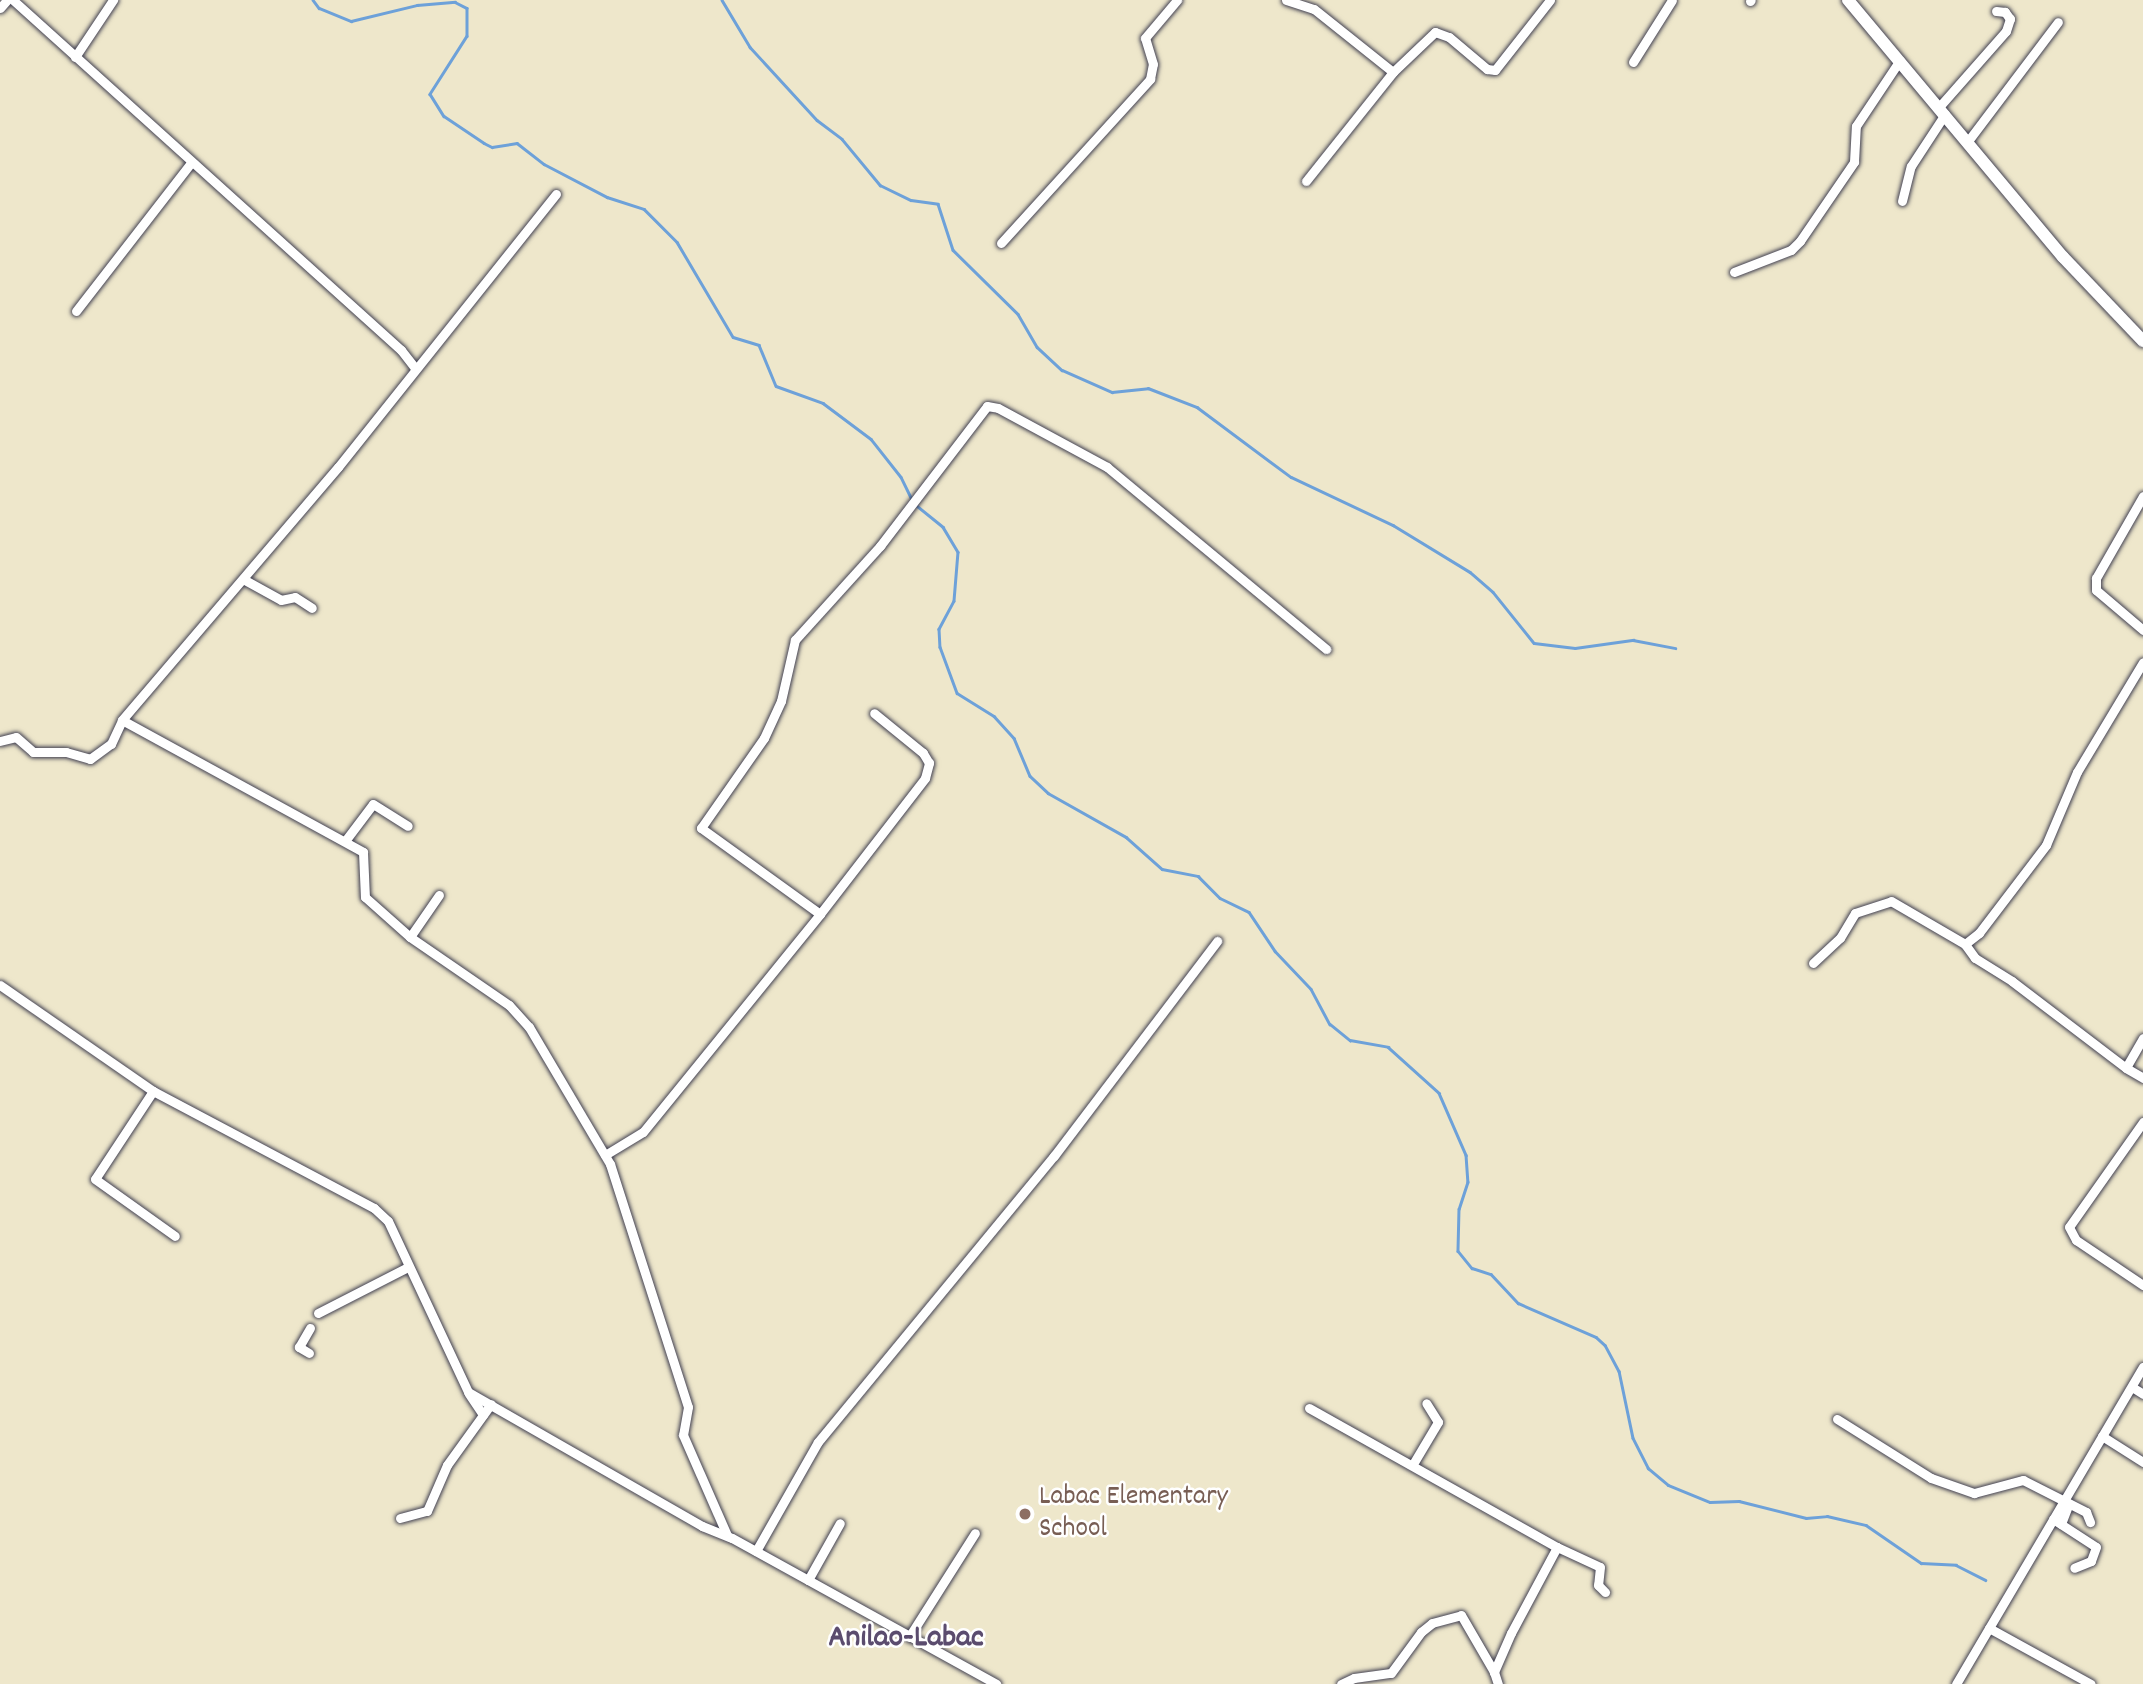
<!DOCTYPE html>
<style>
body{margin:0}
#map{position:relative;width:2143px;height:1684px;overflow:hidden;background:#eee7cb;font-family:Dekko,sans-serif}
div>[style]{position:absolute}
.stream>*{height:2.5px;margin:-1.25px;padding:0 1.25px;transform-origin:1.25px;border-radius:1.25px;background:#6da1d9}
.roads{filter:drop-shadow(0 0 2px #414051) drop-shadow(0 0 2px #414051)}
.street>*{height:9px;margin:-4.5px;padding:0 4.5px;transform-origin:4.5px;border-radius:4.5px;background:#fff}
.secondary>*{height:12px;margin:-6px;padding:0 6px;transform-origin:6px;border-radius:6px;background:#fff}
.dots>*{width:19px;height:19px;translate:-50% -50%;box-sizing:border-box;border:4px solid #fff;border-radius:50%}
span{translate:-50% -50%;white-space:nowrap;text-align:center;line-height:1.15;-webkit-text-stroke:5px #fff;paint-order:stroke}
.education-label{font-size:28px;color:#785e54}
.left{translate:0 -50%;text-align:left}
.quarter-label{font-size:32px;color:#5b4c6e;font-weight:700}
</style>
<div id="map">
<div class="stream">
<div style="left:313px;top:0;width:10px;rotate:53deg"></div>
<div style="left:319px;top:8px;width:35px;rotate:22deg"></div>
<div style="left:351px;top:21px;width:68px;rotate:-13.6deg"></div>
<div style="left:417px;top:5px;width:38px;rotate:-5deg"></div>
<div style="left:455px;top:2px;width:13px;rotate:27deg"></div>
<div style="left:467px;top:8px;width:28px;rotate:90deg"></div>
<div style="left:467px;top:36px;width:69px;rotate:122.5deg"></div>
<div style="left:430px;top:94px;width:26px;rotate:58deg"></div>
<div style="left:444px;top:116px;width:48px;rotate:34deg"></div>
<div style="left:484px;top:143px;width:9px;rotate:27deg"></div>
<div style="left:492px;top:147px;width:25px;rotate:-9deg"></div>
<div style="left:517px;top:143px;width:34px;rotate:38deg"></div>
<div style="left:544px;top:164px;width:71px;rotate:27.6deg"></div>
<div style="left:607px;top:197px;width:39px;rotate:18deg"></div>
<div style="left:644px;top:209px;width:47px;rotate:45deg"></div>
<div style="left:677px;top:242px;width:110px;rotate:59.5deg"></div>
<div style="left:733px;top:337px;width:27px;rotate:17deg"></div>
<div style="left:759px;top:345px;width:44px;rotate:67.5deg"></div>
<div style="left:776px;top:386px;width:50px;rotate:19.9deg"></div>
<div style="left:823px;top:403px;width:60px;rotate:36.9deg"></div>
<div style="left:871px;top:439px;width:48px;rotate:51.7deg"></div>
<div style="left:901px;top:477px;width:25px;rotate:64deg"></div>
<div style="left:722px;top:0;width:55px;rotate:59.2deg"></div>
<div style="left:750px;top:47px;width:99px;rotate:47.5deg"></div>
<div style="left:817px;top:120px;width:31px;rotate:37deg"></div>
<div style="left:842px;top:139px;width:60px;rotate:50.4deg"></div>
<div style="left:880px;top:185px;width:34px;rotate:26deg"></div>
<div style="left:911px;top:200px;width:27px;rotate:8deg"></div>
<div style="left:938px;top:204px;width:48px;rotate:71.9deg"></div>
<div style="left:953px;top:250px;width:91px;rotate:44.6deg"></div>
<div style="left:1018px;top:314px;width:38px;rotate:60deg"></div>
<div style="left:1037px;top:347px;width:34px;rotate:43deg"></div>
<div style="left:1062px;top:370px;width:55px;rotate:23.7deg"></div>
<div style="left:1112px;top:392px;width:36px;rotate:-6deg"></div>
<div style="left:1148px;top:388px;width:53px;rotate:21.2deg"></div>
<div style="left:1197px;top:407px;width:117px;rotate:36.7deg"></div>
<div style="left:1291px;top:477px;width:113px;rotate:25.2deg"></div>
<div style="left:1393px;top:525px;width:90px;rotate:31.4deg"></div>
<div style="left:1470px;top:572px;width:30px;rotate:41deg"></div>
<div style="left:1493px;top:592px;width:65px;rotate:51.2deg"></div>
<div style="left:1534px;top:643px;width:41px;rotate:7deg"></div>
<div style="left:1575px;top:648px;width:59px;rotate:-7.9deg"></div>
<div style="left:1633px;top:640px;width:43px;rotate:10.8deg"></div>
<div style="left:916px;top:505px;width:35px;rotate:39deg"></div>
<div style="left:943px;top:527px;width:29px;rotate:59deg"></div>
<div style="left:958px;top:552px;width:49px;rotate:94.7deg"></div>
<div style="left:954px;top:601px;width:32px;rotate:118deg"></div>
<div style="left:939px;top:629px;width:18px;rotate:87deg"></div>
<div style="left:940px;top:647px;width:49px;rotate:69.7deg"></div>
<div style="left:957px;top:693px;width:44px;rotate:31.9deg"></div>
<div style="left:994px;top:716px;width:30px;rotate:48deg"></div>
<div style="left:1014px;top:738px;width:41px;rotate:67.2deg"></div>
<div style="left:1030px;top:776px;width:25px;rotate:43deg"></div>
<div style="left:1048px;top:793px;width:90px;rotate:29.4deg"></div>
<div style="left:1126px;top:837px;width:48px;rotate:41.6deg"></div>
<div style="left:1162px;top:869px;width:37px;rotate:11deg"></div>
<div style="left:1198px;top:876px;width:31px;rotate:45deg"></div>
<div style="left:1220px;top:898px;width:32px;rotate:26deg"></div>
<div style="left:1249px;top:912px;width:47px;rotate:56.3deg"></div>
<div style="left:1275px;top:951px;width:52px;rotate:46.5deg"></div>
<div style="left:1311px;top:989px;width:40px;rotate:62deg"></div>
<div style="left:1330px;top:1024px;width:26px;rotate:39deg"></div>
<div style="left:1350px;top:1040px;width:39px;rotate:10deg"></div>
<div style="left:1388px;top:1047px;width:69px;rotate:42deg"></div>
<div style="left:1439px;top:1093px;width:68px;rotate:66.5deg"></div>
<div style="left:1466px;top:1155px;width:27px;rotate:86deg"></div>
<div style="left:1468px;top:1182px;width:28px;rotate:108deg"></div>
<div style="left:1459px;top:1209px;width:42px;rotate:91.4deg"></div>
<div style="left:1458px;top:1251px;width:22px;rotate:51deg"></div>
<div style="left:1472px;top:1268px;width:20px;rotate:18deg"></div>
<div style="left:1491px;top:1274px;width:40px;rotate:47deg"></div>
<div style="left:1518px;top:1303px;width:85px;rotate:23.6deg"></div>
<div style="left:1596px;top:1337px;width:12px;rotate:42deg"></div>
<div style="left:1605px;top:1345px;width:30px;rotate:62deg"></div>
<div style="left:1619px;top:1371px;width:68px;rotate:78.2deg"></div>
<div style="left:1633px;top:1438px;width:34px;rotate:63deg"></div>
<div style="left:1648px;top:1468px;width:26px;rotate:40deg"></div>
<div style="left:1668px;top:1485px;width:45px;rotate:22deg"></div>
<div style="left:1710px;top:1502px;width:29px;rotate:-2deg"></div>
<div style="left:1739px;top:1501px;width:69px;rotate:14.2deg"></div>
<div style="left:1806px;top:1518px;width:21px;rotate:-5deg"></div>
<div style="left:1827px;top:1516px;width:40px;rotate:13deg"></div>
<div style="left:1866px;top:1525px;width:67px;rotate:34.6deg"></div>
<div style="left:1921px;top:1563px;width:35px;rotate:3deg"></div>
<div style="left:1956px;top:1565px;width:33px;rotate:27deg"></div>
</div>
<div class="roads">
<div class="street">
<div style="left:13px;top:0;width:523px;rotate:42.05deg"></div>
<div style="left:401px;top:350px;width:23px;rotate:52deg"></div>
<div style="left:1286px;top:0;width:29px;rotate:18deg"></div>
<div style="left:1314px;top:9px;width:101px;rotate:38.6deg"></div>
<div style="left:1393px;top:72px;width:58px;rotate:-43.6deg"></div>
<div style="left:1435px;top:32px;width:15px;rotate:20deg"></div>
<div style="left:1449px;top:37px;width:50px;rotate:40.1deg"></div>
<div style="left:1487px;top:69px;width:8px;rotate:7deg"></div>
<div style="left:1495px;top:70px;width:89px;rotate:-51.8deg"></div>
<div style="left:1750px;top:1px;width:1px;rotate:-45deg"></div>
<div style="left:0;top:8px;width:11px;rotate:-49deg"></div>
<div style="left:75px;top:57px;width:69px;rotate:-56.3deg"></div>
<div style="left:1633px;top:62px;width:73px;rotate:-57.8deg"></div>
<div style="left:1939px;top:107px;width:101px;rotate:-48.6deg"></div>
<div style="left:2006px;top:31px;width:13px;rotate:-72deg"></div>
<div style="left:2010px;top:19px;width:9px;rotate:-126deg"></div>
<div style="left:2005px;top:12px;width:9px;rotate:-174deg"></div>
<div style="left:1968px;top:141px;width:149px;rotate:-52.9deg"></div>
<div style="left:1306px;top:181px;width:139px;rotate:-51.4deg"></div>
<div style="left:556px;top:194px;width:349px;rotate:128.6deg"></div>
<div style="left:338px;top:467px;width:333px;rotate:130.5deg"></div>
<div style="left:122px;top:720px;width:275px;rotate:28.7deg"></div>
<div style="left:363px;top:852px;width:45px;rotate:87.5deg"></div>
<div style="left:365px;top:897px;width:60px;rotate:41.6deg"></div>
<div style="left:410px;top:937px;width:120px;rotate:34.5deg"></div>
<div style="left:509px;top:1005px;width:30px;rotate:48deg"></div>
<div style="left:529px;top:1027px;width:159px;rotate:59.4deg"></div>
<div style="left:610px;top:1164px;width:255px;rotate:72.2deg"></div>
<div style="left:688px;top:1407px;width:28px;rotate:100deg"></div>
<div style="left:683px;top:1435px;width:109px;rotate:66.3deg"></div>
<div style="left:1902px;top:201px;width:36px;rotate:-76deg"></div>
<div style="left:1911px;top:166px;width:62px;rotate:-56.8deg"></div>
<div style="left:1001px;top:243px;width:222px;rotate:-47.7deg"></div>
<div style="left:1150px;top:79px;width:15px;rotate:-79deg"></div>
<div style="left:1153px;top:64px;width:27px;rotate:-107deg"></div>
<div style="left:1145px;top:38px;width:50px;rotate:-49.9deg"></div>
<div style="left:1734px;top:272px;width:61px;rotate:-21.1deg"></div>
<div style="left:1791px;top:250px;width:13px;rotate:-45deg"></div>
<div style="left:1800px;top:241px;width:96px;rotate:-55.6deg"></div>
<div style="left:1854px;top:162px;width:36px;rotate:-87deg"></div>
<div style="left:1856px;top:126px;width:79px;rotate:-56.3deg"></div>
<div style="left:76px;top:311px;width:187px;rotate:-52.2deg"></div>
<div style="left:2143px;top:496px;width:95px;rotate:119.8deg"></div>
<div style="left:2096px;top:578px;width:12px;rotate:90deg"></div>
<div style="left:2096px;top:590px;width:62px;rotate:40.4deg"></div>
<div style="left:243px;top:579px;width:43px;rotate:28.9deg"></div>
<div style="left:281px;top:600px;width:14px;rotate:-12deg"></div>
<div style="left:295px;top:597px;width:20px;rotate:33deg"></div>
<div style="left:0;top:741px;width:16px;rotate:-14deg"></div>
<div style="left:16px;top:737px;width:23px;rotate:41deg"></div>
<div style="left:33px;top:752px;width:33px"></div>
<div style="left:66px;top:752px;width:25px;rotate:16deg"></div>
<div style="left:90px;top:759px;width:26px;rotate:-36deg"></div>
<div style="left:111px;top:744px;width:26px;rotate:-65deg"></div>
<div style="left:345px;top:841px;width:46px;rotate:-52.9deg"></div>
<div style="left:373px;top:804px;width:41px;rotate:32.2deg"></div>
<div style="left:820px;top:914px;width:172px;rotate:-52.3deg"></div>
<div style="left:925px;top:778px;width:16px;rotate:-75deg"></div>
<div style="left:929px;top:763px;width:12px;rotate:-121deg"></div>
<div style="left:923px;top:753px;width:63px;rotate:-140.8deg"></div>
<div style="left:410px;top:937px;width:51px;rotate:-55.4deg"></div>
<div style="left:1813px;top:963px;width:37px;rotate:-43deg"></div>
<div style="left:1840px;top:938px;width:29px;rotate:-59deg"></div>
<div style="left:1855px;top:913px;width:38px;rotate:-18deg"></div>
<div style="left:1891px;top:901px;width:86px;rotate:30.2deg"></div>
<div style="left:0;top:985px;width:186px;rotate:34.7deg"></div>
<div style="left:153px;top:1091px;width:250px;rotate:27.9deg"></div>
<div style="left:374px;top:1208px;width:19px;rotate:43deg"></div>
<div style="left:388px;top:1221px;width:189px;rotate:64.9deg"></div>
<div style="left:468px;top:1392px;width:270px;rotate:29.8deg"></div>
<div style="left:702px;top:1526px;width:32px;rotate:22deg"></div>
<div style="left:732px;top:1538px;width:302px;rotate:28.9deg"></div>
<div style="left:2143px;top:1038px;width:34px;rotate:120deg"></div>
<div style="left:2126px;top:1068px;width:20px;rotate:30deg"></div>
<div style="left:2126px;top:1068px;width:143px;rotate:-142.7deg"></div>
<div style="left:2012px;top:981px;width:44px;rotate:-148.1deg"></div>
<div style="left:1975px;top:958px;width:17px;rotate:-126deg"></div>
<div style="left:1965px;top:944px;width:18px;rotate:-38deg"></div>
<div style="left:1979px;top:933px;width:111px;rotate:-52.7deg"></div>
<div style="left:2046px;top:845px;width:79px;rotate:-67deg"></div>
<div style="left:2077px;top:772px;width:128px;rotate:-59deg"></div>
<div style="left:153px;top:1091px;width:105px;rotate:123.4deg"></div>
<div style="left:95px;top:1179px;width:98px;rotate:35.5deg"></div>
<div style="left:2143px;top:1122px;width:128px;rotate:125.2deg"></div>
<div style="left:2069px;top:1227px;width:15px;rotate:62deg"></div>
<div style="left:2076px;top:1240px;width:81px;rotate:33.9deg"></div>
<div style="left:605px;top:1155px;width:44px;rotate:-31.2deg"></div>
<div style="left:643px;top:1132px;width:281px;rotate:-50.9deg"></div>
<div style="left:820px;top:914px;width:147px;rotate:-144.1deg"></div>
<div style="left:701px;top:828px;width:110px;rotate:-55deg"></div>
<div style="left:764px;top:738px;width:41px;rotate:-65.3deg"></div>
<div style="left:781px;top:701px;width:63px;rotate:-77.1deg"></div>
<div style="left:795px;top:640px;width:127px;rotate:-47.9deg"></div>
<div style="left:880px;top:546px;width:176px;rotate:-52.6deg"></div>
<div style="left:987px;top:406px;width:11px;rotate:10deg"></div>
<div style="left:998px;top:408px;width:124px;rotate:28.4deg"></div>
<div style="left:1107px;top:467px;width:285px;rotate:39.7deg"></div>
<div style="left:318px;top:1313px;width:101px;rotate:-27.1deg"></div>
<div style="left:309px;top:1353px;width:12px;rotate:-149deg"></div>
<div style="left:299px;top:1347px;width:22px;rotate:-60deg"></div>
<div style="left:2132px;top:1387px;width:13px;rotate:32deg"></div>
<div style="left:469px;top:1394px;width:25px;rotate:56deg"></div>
<div style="left:1309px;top:1408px;width:284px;rotate:29.3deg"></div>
<div style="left:1557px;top:1547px;width:98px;rotate:118.1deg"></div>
<div style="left:1511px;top:1633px;width:43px;rotate:113.6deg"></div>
<div style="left:1494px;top:1672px;width:13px;rotate:72deg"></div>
<div style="left:1837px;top:1419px;width:111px;rotate:32.1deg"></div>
<div style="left:1931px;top:1478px;width:46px;rotate:19.2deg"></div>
<div style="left:1974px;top:1493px;width:51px;rotate:-14.9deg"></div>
<div style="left:2023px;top:1480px;width:71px;rotate:26.9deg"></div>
<div style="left:2086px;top:1512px;width:11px;rotate:68deg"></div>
<div style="left:2102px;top:1436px;width:49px;rotate:32.4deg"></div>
<div style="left:1413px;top:1464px;width:49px;rotate:-59.2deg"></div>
<div style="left:1438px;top:1422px;width:22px;rotate:-122deg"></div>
<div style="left:400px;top:1518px;width:28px;rotate:-15deg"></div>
<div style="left:427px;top:1511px;width:50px;rotate:-66.5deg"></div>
<div style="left:447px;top:1465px;width:75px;rotate:-54.2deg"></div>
<div style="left:2053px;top:1519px;width:51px;rotate:33.1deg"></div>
<div style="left:2096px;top:1547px;width:15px;rotate:110deg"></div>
<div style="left:2091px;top:1561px;width:18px;rotate:158deg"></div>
<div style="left:2061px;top:1524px;width:22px;rotate:-69deg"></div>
<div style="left:1557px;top:1547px;width:47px;rotate:24.9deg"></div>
<div style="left:1600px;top:1567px;width:18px;rotate:96deg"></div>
<div style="left:1598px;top:1585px;width:10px;rotate:45deg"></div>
<div style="left:756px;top:1551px;width:125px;rotate:-60.4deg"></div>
<div style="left:818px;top:1442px;width:371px;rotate:-50.5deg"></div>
<div style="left:1054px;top:1156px;width:270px;rotate:-52.8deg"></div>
<div style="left:808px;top:1580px;width:65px;rotate:-60.7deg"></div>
<div style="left:1989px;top:1628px;width:116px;rotate:28.8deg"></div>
<div style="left:909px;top:1637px;width:123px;rotate:-57.6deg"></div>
<div style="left:1341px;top:1684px;width:14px;rotate:-25deg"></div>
<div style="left:1354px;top:1678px;width:37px;rotate:-8deg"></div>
<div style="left:1391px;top:1673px;width:51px;rotate:-53.8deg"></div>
<div style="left:1421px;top:1632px;width:14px;rotate:-39deg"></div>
<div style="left:1432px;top:1623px;width:30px;rotate:-15deg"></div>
<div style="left:1461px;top:1615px;width:66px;rotate:59.9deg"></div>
<div style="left:1956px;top:1684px;width:368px;rotate:-59.5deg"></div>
</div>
<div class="secondary">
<div style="left:1848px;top:0;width:335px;rotate:50.1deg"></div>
<div style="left:2063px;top:257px;width:116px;rotate:46.4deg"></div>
</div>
</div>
<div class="dots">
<div style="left:1025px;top:1514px;background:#8d6e63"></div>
</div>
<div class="education-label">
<span class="left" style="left:1039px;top:1514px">Labac Elementary<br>School</span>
</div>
<div class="quarter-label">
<span style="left:906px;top:1639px">Anilao-Labac</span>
</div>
</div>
